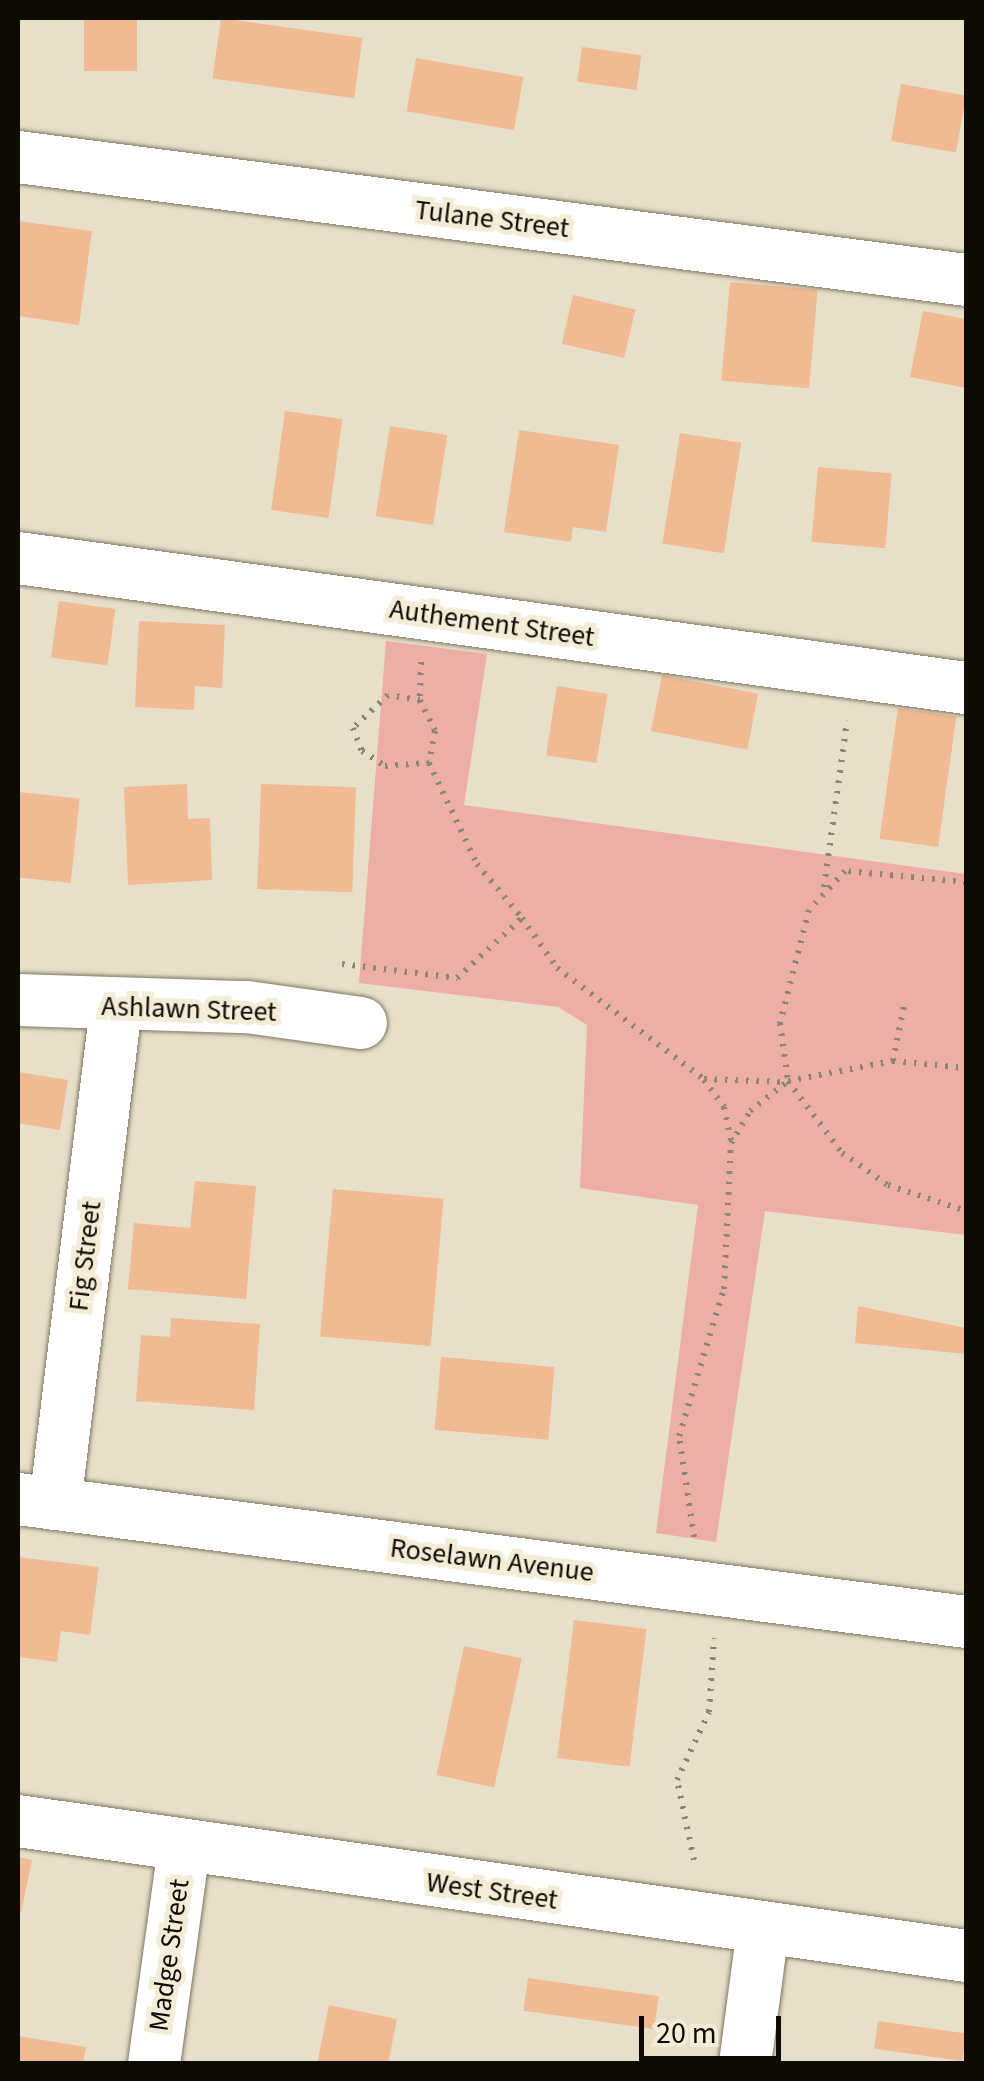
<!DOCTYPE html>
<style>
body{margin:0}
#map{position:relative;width:984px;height:2081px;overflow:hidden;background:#e8dfca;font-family:"Source Sans 3",sans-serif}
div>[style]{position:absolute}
.green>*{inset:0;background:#edaea5}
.building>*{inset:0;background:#f0ba92;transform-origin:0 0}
.path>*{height:6px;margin-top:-3px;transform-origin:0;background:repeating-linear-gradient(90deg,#8c8677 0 2.5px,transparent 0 10.5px)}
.roads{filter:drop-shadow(0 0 2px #7f7764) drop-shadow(0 0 2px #7f7764)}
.street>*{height:52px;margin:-26px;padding:0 26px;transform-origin:26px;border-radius:26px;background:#fff}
span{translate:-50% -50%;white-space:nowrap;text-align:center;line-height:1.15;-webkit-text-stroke:10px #f5ecd7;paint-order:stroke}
.street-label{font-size:28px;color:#0e0b05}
.frame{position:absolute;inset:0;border:20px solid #0e0b05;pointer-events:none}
.scale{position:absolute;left:639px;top:2016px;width:142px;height:45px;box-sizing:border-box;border:5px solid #0e0b05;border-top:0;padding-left:12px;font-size:30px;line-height:35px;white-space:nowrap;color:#0e0b05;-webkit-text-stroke:8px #f5ecd7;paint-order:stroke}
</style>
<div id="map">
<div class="green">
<div style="clip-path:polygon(386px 641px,487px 654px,464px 805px,966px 874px,966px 1235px,765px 1211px,716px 1542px,656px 1533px,698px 1205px,580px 1188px,587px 1025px,558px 1007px,359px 983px)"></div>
</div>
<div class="building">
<div style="left:84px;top:18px;width:53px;height:53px"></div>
<div style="left:221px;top:18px;width:143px;height:61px;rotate:8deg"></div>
<div style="left:582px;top:47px;width:60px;height:35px;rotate:8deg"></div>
<div style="left:416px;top:58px;width:109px;height:54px;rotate:10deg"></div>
<div style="left:901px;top:84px;width:66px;height:58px;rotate:10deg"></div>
<div style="clip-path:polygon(18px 221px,92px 231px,79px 325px,18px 316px)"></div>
<div style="left:730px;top:282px;width:88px;height:99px;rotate:5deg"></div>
<div style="left:573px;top:295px;width:64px;height:50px;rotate:13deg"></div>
<div style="clip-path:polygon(923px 311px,966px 319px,966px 388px,910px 377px)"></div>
<div style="left:285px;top:411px;width:58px;height:100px;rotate:8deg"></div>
<div style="left:390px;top:426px;width:58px;height:91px;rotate:9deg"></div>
<div style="clip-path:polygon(519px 430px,619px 445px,606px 532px,573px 527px,571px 542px,504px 532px)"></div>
<div style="left:680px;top:433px;width:62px;height:112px;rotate:9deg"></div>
<div style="left:818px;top:467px;width:74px;height:75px;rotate:5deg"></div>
<div style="left:59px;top:601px;width:57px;height:57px;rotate:8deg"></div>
<div style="clip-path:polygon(139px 621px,225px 625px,222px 688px,195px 686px,194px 710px,135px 707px)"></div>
<div style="left:662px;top:675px;width:98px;height:57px;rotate:11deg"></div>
<div style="left:557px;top:686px;width:51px;height:70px;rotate:9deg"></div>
<div style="left:898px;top:708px;width:59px;height:132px;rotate:8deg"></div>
<div style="clip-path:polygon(187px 784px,188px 819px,210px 818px,212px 880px,128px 885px,124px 787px)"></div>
<div style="left:261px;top:784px;width:95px;height:105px;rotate:2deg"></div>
<div style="left:18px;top:792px;width:62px;height:85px;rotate:6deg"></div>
<div style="clip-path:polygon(18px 1072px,68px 1080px,60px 1130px,18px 1123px)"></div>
<div style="clip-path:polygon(195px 1181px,256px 1186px,246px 1299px,128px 1289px,134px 1223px,190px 1228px)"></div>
<div style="left:333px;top:1189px;width:111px;height:148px;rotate:5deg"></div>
<div style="clip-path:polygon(858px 1306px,966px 1328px,966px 1354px,855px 1343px)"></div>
<div style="clip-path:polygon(171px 1318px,260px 1324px,254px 1410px,136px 1401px,141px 1335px,170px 1337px)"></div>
<div style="left:441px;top:1357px;width:114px;height:73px;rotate:5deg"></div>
<div style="clip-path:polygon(18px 1557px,99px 1567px,90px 1635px,61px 1631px,57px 1662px,18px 1657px)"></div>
<div style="left:574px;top:1620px;width:73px;height:139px;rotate:7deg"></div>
<div style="left:464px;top:1646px;width:59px;height:132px;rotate:12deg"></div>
<div style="clip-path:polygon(18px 1857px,32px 1860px,21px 1913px,18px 1913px)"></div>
<div style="left:528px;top:1978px;width:132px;height:33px;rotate:8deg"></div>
<div style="clip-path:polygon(329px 2005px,397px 2019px,388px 2064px,317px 2064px)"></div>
<div style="left:878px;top:2021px;width:89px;height:28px;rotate:8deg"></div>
<div style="clip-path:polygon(18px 2036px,86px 2047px,83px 2064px,18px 2064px)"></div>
</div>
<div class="path">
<div style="left:421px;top:662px;width:38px;rotate:92deg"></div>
<div style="left:420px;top:700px;width:34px;rotate:64deg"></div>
<div style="left:435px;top:731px;width:33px;rotate:101deg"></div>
<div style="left:429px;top:763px;width:112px;rotate:64.6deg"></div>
<div style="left:477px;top:864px;width:70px;rotate:50.2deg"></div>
<div style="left:420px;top:700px;width:32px;rotate:-171deg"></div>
<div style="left:388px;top:695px;width:48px;rotate:136.7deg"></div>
<div style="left:353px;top:728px;width:25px;rotate:69deg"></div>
<div style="left:362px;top:751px;width:27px;rotate:33deg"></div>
<div style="left:385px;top:766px;width:44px;rotate:-3.9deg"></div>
<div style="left:966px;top:882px;width:121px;rotate:-174.8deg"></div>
<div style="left:845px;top:871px;width:53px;rotate:132.7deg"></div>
<div style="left:809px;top:910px;width:117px;rotate:104.4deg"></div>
<div style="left:780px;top:1023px;width:59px;rotate:82.1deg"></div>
<div style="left:788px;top:1081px;width:90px;rotate:53.1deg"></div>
<div style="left:842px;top:1153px;width:56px;rotate:34.8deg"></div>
<div style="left:888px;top:1185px;width:82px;rotate:18.4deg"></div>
<div style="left:824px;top:887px;width:168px;rotate:-82.1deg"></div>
<div style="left:342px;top:964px;width:116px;rotate:6.9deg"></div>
<div style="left:457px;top:978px;width:88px;rotate:-42.7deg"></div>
<div style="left:522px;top:918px;width:61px;rotate:55deg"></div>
<div style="left:557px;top:968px;width:184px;rotate:37.1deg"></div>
<div style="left:704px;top:1079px;width:78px;rotate:2.2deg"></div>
<div style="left:893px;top:1061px;width:73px;rotate:5.5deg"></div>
<div style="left:704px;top:1080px;width:34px;rotate:53deg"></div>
<div style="left:724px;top:1107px;width:34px;rotate:78deg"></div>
<div style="left:694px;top:1537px;width:102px;rotate:-98.4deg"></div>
<div style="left:679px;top:1436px;width:154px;rotate:-73deg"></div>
<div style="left:724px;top:1289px;width:146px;rotate:-87.3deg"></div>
<div style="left:731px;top:1143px;width:37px;rotate:-59deg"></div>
<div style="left:750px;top:1111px;width:48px;rotate:-38.3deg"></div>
<div style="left:788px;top:1081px;width:107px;rotate:-10.8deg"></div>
<div style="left:893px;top:1061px;width:56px;rotate:-78.7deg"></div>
<div style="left:694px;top:1860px;width:82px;rotate:-102deg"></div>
<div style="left:677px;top:1780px;width:75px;rotate:-64.8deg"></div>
<div style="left:709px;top:1712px;width:74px;rotate:-86.1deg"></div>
</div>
<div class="roads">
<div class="street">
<div style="left:18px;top:157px;width:956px;rotate:7.39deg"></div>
<div style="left:18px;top:558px;width:957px;rotate:7.81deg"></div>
<div style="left:18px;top:1000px;width:229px;rotate:1.8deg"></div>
<div style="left:247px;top:1007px;width:115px;rotate:8deg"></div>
<div style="left:18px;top:1499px;width:956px;rotate:7.39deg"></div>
<div style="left:55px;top:1504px;width:500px;rotate:-83deg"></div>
<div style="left:18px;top:1821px;width:958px;rotate:8.1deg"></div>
<div style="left:154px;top:2064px;width:219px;rotate:-82.1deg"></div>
<div style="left:745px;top:2064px;width:136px;rotate:-82.4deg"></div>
</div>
</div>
<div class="street-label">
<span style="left:492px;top:219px;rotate:7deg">Tulane Street</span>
<span style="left:492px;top:623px;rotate:8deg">Authement Street</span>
<span style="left:189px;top:1009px;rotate:2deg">Ashlawn Street</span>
<span style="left:85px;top:1256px;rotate:-83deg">Fig Street</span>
<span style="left:492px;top:1560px;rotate:7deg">Roselawn Avenue</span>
<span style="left:492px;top:1891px;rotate:8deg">West Street</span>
<span style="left:169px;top:1955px;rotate:-82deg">Madge Street</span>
</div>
<div class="frame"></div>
<div class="scale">20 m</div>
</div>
